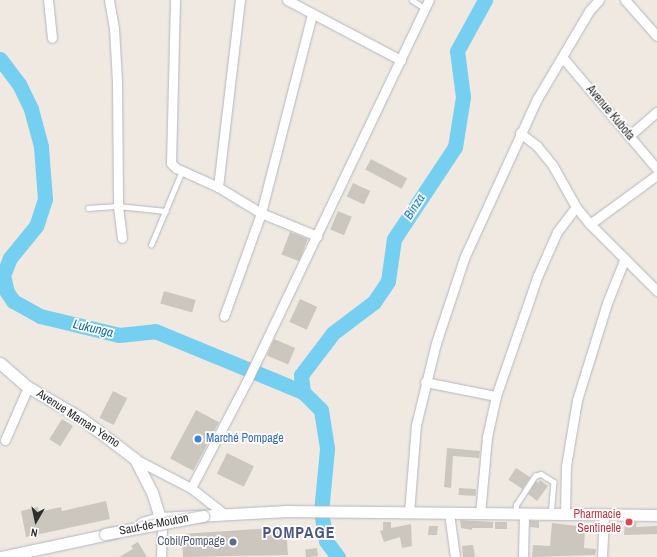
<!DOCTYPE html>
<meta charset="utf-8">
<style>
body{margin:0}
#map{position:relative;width:657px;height:557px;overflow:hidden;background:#efe9e1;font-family:"Archivo Narrow",sans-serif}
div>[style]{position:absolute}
.river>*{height:15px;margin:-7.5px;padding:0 7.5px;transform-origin:7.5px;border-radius:7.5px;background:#75cff0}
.building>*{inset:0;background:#cbc7bf;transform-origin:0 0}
.roads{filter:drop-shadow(0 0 1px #b4b7c1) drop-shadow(0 0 1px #b4b7c1)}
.service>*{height:4.5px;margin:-2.25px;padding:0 2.25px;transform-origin:2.25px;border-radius:2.25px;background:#fff}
.minor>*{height:9px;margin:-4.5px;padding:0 4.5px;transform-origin:4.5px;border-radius:4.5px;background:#fff}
.tertiary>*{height:11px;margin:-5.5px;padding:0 5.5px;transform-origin:5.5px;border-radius:5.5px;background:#fff}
.bridges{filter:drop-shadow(0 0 1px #b4b7c1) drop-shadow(0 0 1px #b4b7c1)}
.tertiary-bridge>*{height:11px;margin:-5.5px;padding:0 5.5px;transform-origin:5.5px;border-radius:5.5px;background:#fff}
.dots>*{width:11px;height:11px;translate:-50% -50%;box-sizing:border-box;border:2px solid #fff;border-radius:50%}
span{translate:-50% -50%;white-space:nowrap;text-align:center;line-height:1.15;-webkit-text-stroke:3.5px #fff;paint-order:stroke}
.street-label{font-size:12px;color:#2e2e2e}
.shop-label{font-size:12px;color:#366cbe}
.left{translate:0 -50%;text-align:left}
.health-label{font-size:12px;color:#be3a42}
.right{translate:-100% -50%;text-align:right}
.service-label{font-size:12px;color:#4e5e75}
.water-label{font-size:13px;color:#0d6fa3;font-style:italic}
.district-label{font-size:16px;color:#4d5680;font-weight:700;letter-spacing:1px}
.north{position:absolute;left:16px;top:501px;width:40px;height:40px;-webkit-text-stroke:3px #fff;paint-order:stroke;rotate:189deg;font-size:11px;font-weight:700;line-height:16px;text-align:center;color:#2e2e2e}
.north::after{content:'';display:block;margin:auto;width:14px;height:18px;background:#2e2e2e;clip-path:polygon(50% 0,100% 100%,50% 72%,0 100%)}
</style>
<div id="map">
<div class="river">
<div style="left:0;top:59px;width:31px;rotate:53deg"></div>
<div style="left:19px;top:84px;width:28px;rotate:64deg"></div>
<div style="left:31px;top:109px;width:39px;rotate:75deg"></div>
<div style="left:41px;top:147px;width:52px;rotate:85.6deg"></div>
<div style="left:45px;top:199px;width:28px;rotate:108deg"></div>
<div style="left:36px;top:226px;width:41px;rotate:129.1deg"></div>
<div style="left:10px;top:258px;width:18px;rotate:112deg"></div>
<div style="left:3px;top:275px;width:17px;rotate:77deg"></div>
<div style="left:7px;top:292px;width:11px;rotate:56deg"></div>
<div style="left:13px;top:301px;width:31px;rotate:29deg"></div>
<div style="left:40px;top:316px;width:81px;rotate:13.5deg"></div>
<div style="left:119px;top:335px;width:36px;rotate:-6deg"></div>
<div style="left:155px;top:331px;width:160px;rotate:22.4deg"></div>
<div style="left:303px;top:392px;width:25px;rotate:45deg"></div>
<div style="left:321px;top:410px;width:39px;rotate:81deg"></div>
<div style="left:327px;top:449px;width:63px;rotate:95.4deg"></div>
<div style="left:321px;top:512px;width:29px;rotate:80deg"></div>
<div style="left:326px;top:541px;width:20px;rotate:53deg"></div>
<div style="left:303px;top:392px;width:17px;rotate:-97deg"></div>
<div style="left:301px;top:375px;width:53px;rotate:-52.7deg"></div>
<div style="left:333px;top:333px;width:51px;rotate:-37.1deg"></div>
<div style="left:374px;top:302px;width:25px;rotate:-56deg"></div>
<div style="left:388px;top:281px;width:42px;rotate:-81.9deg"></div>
<div style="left:394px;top:239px;width:110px;rotate:-56.5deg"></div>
<div style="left:455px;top:147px;width:51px;rotate:-80.9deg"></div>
<div style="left:463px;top:97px;width:46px;rotate:-97.4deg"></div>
<div style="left:457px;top:51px;width:58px;rotate:-61.2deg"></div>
</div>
<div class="building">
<div style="left:371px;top:159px;width:41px;height:12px;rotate:28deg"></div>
<div style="left:353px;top:183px;width:19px;height:15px;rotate:25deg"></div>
<div style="left:338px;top:211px;width:15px;height:20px;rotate:23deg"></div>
<div style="left:290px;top:232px;width:19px;height:24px;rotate:21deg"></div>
<div style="left:164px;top:291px;width:33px;height:13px;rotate:16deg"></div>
<div style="left:300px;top:299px;width:19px;height:25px;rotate:25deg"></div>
<div style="left:274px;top:339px;width:23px;height:18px;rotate:23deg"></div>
<div style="left:113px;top:391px;width:16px;height:30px;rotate:27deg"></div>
<div style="left:196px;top:410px;width:26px;height:55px;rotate:28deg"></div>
<div style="left:62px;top:419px;width:13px;height:24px;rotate:32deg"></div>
<div style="clip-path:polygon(447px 448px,480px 451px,479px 458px,453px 456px,451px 488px,444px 487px)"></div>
<div style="left:227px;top:453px;width:30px;height:23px;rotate:26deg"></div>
<div style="left:516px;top:468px;width:17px;height:14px;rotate:33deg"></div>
<div style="clip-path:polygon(540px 480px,548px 486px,537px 501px,528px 494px,536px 481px,538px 483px)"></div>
<div style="left:459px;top:488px;width:17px;height:7px;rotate:3deg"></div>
<div style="clip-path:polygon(106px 501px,110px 519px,26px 537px,21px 511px,38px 507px,39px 512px,61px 507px,62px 511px)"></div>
<div style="clip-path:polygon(460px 520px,493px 522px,493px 528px,472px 528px,472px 530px,461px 528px)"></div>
<div style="clip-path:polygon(530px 521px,539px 521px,539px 528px,530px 527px)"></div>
<div style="clip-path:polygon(383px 522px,391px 522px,391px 528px,411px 524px,412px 546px,402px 548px,400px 537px,384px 542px,380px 531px,383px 530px)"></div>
<div style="left:495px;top:522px;width:12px;height:7px"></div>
<div style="clip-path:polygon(625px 522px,637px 522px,636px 527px,657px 526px,657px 534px,624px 535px)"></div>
<div style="clip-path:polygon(552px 523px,578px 526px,577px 531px,585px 531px,584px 548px,596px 549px,595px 555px,532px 557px,533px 545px,550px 546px)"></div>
<div style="clip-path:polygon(429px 526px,438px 526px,437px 535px,428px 535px)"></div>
<div style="clip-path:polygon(286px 527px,288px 555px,183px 557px,182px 534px)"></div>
<div style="clip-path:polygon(138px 542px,147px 557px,119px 557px,133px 549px,131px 546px)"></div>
<div style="clip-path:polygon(470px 545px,473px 545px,475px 557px,463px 557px,462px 546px)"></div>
<div style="left:317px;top:548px;width:8px;height:12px;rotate:83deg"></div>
</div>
<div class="roads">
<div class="service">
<div style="left:412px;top:0;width:17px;rotate:33deg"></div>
<div style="left:88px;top:208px;width:30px;rotate:-4deg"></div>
<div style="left:118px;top:206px;width:48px;rotate:5.9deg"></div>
<div style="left:151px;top:245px;width:80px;rotate:-67.3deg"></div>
<div style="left:515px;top:513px;width:8px;rotate:-83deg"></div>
<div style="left:516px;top:505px;width:35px;rotate:-57deg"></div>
<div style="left:535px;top:476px;width:6px;rotate:-18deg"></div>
<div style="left:541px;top:474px;width:15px;rotate:32deg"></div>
<div style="left:554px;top:482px;width:32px;rotate:95deg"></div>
</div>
<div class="minor">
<div style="left:48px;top:0;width:38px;rotate:84deg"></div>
<div style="left:109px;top:0;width:28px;rotate:80deg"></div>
<div style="left:114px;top:28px;width:54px;rotate:86.8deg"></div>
<div style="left:117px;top:82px;width:124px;rotate:89.5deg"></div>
<div style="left:118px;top:206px;width:32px;rotate:83deg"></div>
<div style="left:175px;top:0;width:163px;rotate:91.4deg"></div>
<div style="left:171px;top:163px;width:7px;rotate:45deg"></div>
<div style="left:176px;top:168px;width:46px;rotate:24.3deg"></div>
<div style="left:218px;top:187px;width:50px;rotate:31.2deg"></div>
<div style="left:261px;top:213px;width:61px;rotate:22.3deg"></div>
<div style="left:287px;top:0;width:129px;rotate:27.8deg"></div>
<div style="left:625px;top:0;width:48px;rotate:48.4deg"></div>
<div style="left:563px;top:58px;width:145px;rotate:49.7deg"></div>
<div style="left:520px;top:133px;width:21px;rotate:37deg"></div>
<div style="left:537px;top:146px;width:26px;rotate:51deg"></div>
<div style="left:553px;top:166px;width:47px;rotate:60.7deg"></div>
<div style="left:576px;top:207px;width:22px;rotate:51deg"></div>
<div style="left:590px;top:224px;width:95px;rotate:45deg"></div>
<div style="left:629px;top:136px;width:37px;rotate:-41deg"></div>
<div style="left:218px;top:187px;width:188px;rotate:-83.3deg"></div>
<div style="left:590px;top:224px;width:83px;rotate:-36.2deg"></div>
<div style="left:224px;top:316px;width:109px;rotate:-70.2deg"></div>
<div style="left:261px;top:213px;width:205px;rotate:-75.6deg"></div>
<div style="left:425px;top:382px;width:72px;rotate:11.2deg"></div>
<div style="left:5px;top:440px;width:58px;rotate:-66.5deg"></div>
<div style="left:135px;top:459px;width:63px;rotate:27.4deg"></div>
<div style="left:191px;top:488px;width:41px;rotate:38deg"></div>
<div style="left:191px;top:488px;width:123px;rotate:-62.4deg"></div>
<div style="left:248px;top:379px;width:420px;rotate:-64.5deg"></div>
<div style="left:409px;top:513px;width:88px;rotate:-85.5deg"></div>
<div style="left:416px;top:425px;width:84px;rotate:-76.3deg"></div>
<div style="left:436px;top:343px;width:92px;rotate:-71.6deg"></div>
<div style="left:465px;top:256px;width:173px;rotate:-65.4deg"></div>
<div style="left:537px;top:99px;width:102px;rotate:-59.4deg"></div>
<div style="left:589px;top:11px;width:15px;rotate:-48deg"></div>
<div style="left:449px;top:513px;width:44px;rotate:82.2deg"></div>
<div style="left:565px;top:513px;width:47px;rotate:-88.8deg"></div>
<div style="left:566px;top:466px;width:67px;rotate:-80.5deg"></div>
<div style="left:577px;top:400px;width:102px;rotate:-72.8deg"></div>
<div style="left:607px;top:303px;width:48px;rotate:-68.2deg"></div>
<div style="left:480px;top:514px;width:77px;rotate:-84.8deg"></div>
<div style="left:487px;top:437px;width:42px;rotate:-77.6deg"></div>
<div style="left:496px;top:396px;width:128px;rotate:-70.9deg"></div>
<div style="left:538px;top:275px;width:47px;rotate:-66.2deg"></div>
<div style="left:557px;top:232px;width:31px;rotate:-53deg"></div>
<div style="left:161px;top:557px;width:30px;rotate:-88deg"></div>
<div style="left:523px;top:557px;width:44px;rotate:-88.7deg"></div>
<div style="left:602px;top:557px;width:43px;rotate:-87.3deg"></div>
</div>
<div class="tertiary">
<div style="left:0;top:363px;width:37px;rotate:41deg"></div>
<div style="left:28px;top:387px;width:61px;rotate:30.3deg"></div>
<div style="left:81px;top:418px;width:68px;rotate:37.2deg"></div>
<div style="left:135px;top:459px;width:37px;rotate:63deg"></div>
<div style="left:152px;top:492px;width:34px;rotate:73deg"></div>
<div style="left:142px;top:523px;width:19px;rotate:-16deg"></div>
<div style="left:160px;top:518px;width:127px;rotate:-3.2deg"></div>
<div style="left:287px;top:511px;width:370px;rotate:0.6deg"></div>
<div style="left:1px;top:557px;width:116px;rotate:-12deg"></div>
</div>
</div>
<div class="bridges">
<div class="tertiary-bridge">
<div style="left:105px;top:534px;width:100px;rotate:-10.4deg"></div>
</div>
</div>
<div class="dots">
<div style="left:198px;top:439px;background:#3f7fe0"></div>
<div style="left:629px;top:522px;background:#e0444e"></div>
<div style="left:233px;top:542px;background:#5c6f8a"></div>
</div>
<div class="street-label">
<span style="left:610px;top:113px;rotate:50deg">Avenue Kubota</span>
<span style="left:78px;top:419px;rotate:33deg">Avenue Maman Yemo</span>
<span style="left:154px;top:525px;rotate:-11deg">Saut-de-Mouton</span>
</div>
<div class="shop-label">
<span class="left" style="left:206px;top:439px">Marché Pompage</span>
</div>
<div class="health-label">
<span class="right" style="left:621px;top:522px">Pharmacie<br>Sentinelle</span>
</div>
<div class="service-label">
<span class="right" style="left:225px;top:542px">Cobil/Pompage</span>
</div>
<div class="water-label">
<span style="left:415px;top:207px;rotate:-57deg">Binza</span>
<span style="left:93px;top:329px;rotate:13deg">Lukunga</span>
</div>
<div class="district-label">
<span style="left:299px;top:532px">POMPAGE</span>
</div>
<div class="north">N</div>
</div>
